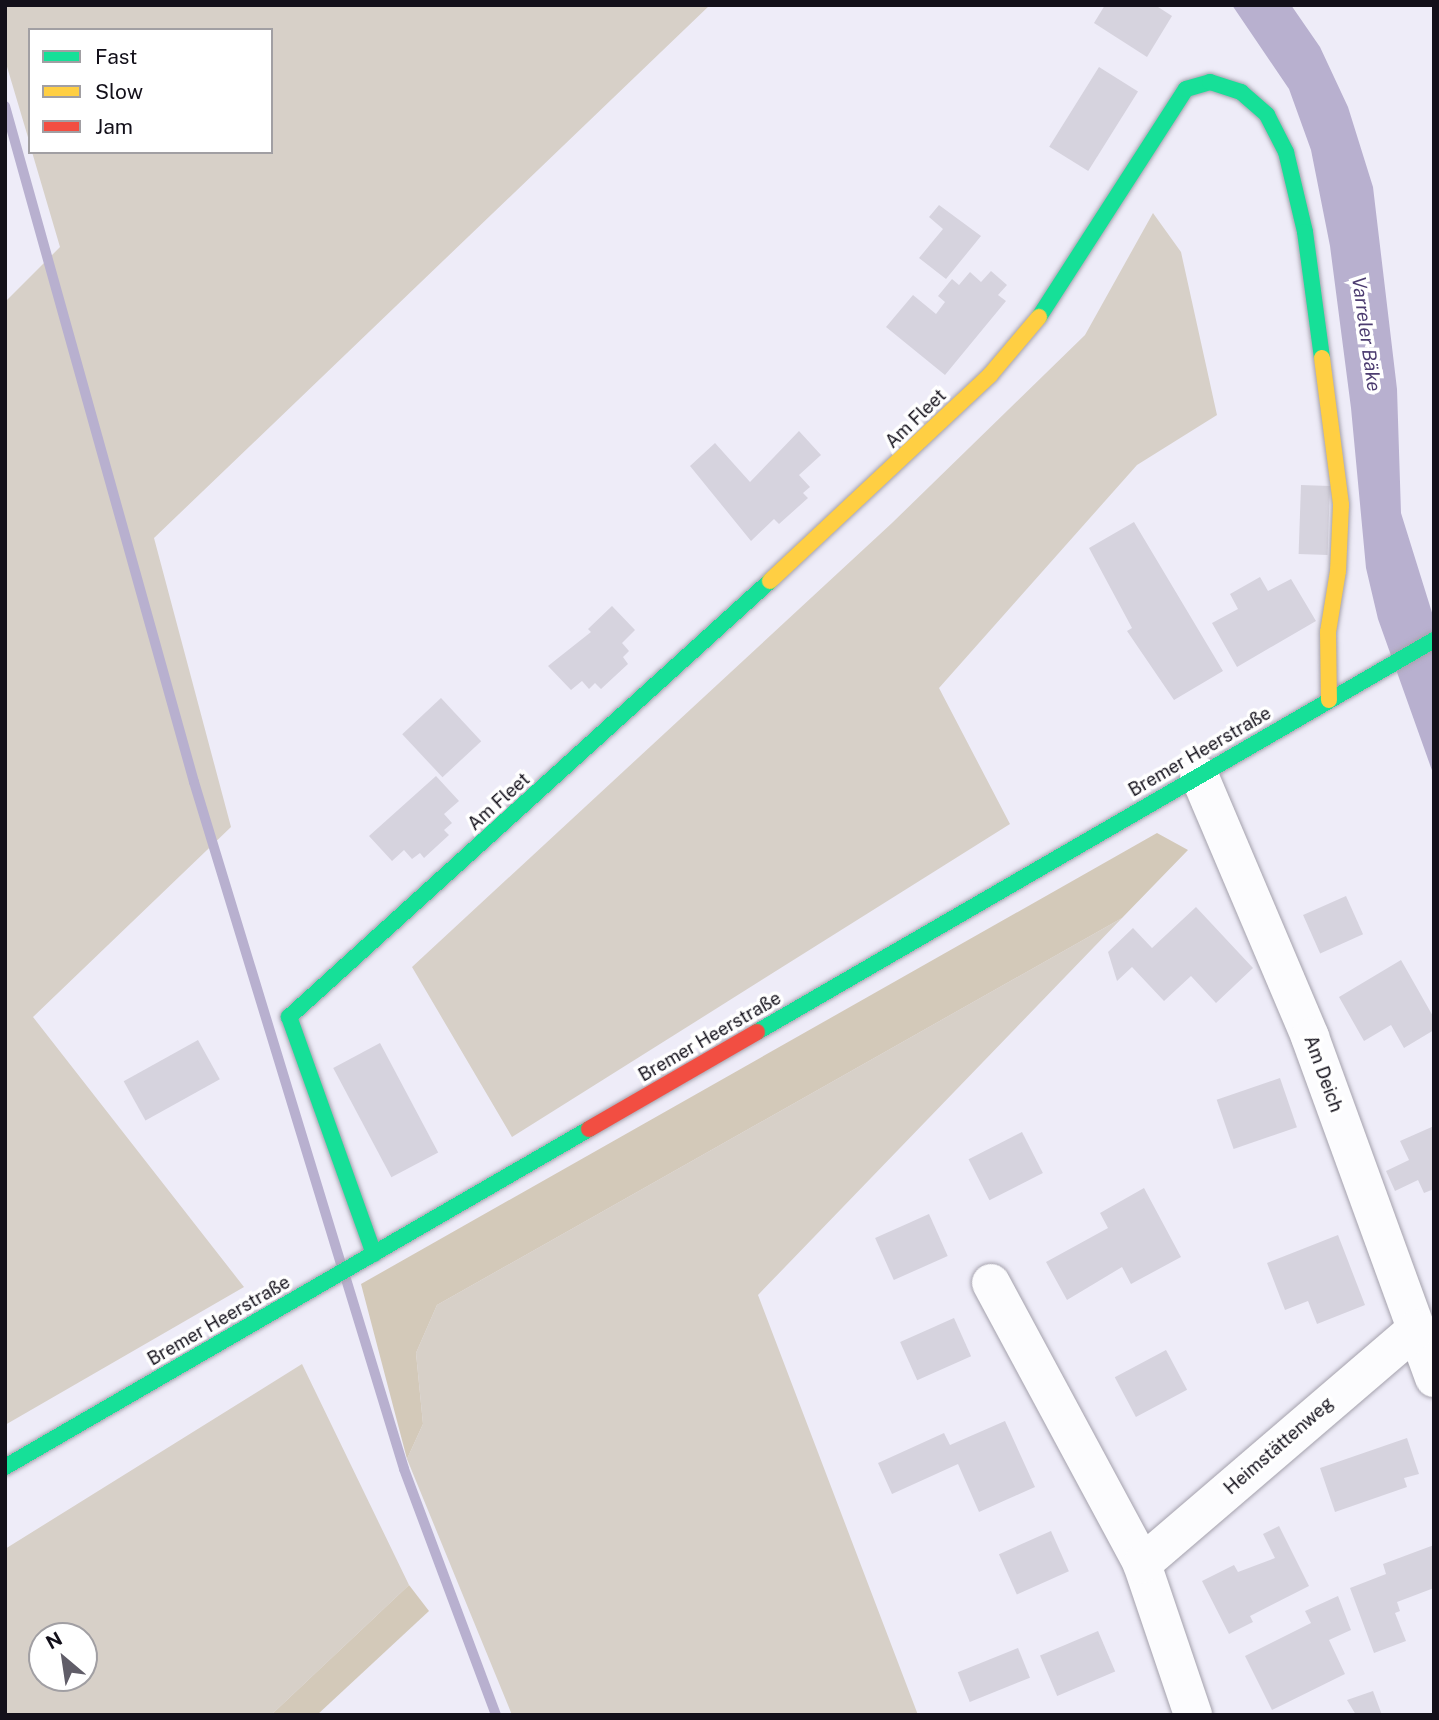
<!DOCTYPE html>
<meta charset="utf-8">
<style>
body{margin:0}
#map{position:relative;width:1439px;height:1720px;overflow:hidden;background:#eeecf8;font-family:"Public Sans",sans-serif}
div>[style]{position:absolute}
.green>*{inset:0;background:#d7d0c8}
.forest>*{inset:0;background:#d3c9b9}
.water>*{inset:0;background:#b8b0cf}
.stream>*{height:10px;margin:-5px;padding:0 5px;transform-origin:5px;border-radius:5px;background:#b8b0cf}
.building>*{inset:0;background:#d6d3de;transform-origin:0 0}
.roads{filter:drop-shadow(0 0 2px #a4a1ac) drop-shadow(0 0 2px #a4a1ac)}
.street>*{height:38px;margin:-19px;padding:0 19px;transform-origin:19px;border-radius:19px;background:#fcfcfe}
.fast>*{height:16px;margin:-8px;padding:0 8px;transform-origin:8px;border-radius:8px;background:#16e098}
.slow>*{height:16px;margin:-8px;padding:0 8px;transform-origin:8px;border-radius:8px;background:#ffcf43}
.jam>*{height:16px;margin:-8px;padding:0 8px;transform-origin:8px;border-radius:8px;background:#f24e42}
span{translate:-50% -50%;white-space:nowrap;text-align:center;line-height:1.15;-webkit-text-stroke:7px #fff;paint-order:stroke}
.street-label{font-size:18px;color:#13101a}
.water-label{font-size:19px;color:#4c3c70;font-style:italic}
.frame{position:absolute;inset:0;border:7px solid #13101a;pointer-events:none}
.legend{position:absolute;left:28px;top:28px;width:245px;height:126px;box-sizing:border-box;background:#fff;border:2px solid #a19fa3;margin:0;padding:9px 12px;list-style:none;font-size:21px;color:#13101a}
.legend li{display:flex;align-items:center;gap:14px;height:35px}
.legend b{width:35px;border:2px solid #a19fa3}
.north{position:absolute;left:28px;top:1622px;width:70px;height:70px;box-sizing:border-box;background:#fff;border:2px solid #a19fa3;border-radius:50%;rotate:331deg;font-size:19px;font-weight:700;line-height:28px;text-align:center;color:#13101a}
.north::after{content:'';display:block;margin:auto;width:24px;height:32px;background:#605d68;clip-path:polygon(50% 0,100% 100%,50% 72%,0 100%)}
</style>
<div id="map">
<div class="green">
<div style="clip-path:polygon(5px 5px,710px 5px,154px 538px,231px 827px,33px 1017px,244px 1287px,5px 1425px,5px 302px,60px 247px,32px 152px,271px 152px,271px 30px,30px 30px,30px 144px,5px 60px)"></div>
<div style="clip-path:polygon(1153px 213px,1181px 252px,1217px 415px,1137px 465px,939px 688px,1010px 824px,512px 1137px,412px 967px,892px 523px,1085px 335px)"></div>
<div style="clip-path:polygon(1122px 918px,758px 1295px,918px 1715px,512px 1715px,407px 1459px,423px 1424px,416px 1353px,437px 1305px)"></div>
<div style="clip-path:polygon(evenodd,302px 1364px,409px 1585px,271px 1715px,5px 1715px,5px 1549px,302px 1364px,42px 1636px,84px 1636px,84px 1678px,42px 1678px,42px 1636px)"></div>
</div>
<div class="forest">
<div style="clip-path:polygon(1157px 833px,1188px 850px,1122px 918px,437px 1305px,416px 1353px,423px 1424px,407px 1459px,361px 1284px)"></div>
<div style="clip-path:polygon(409px 1585px,429px 1611px,317px 1715px,271px 1715px)"></div>
</div>
<div class="water">
<div style="clip-path:polygon(1232px 5px,1291px 5px,1320px 47px,1348px 107px,1373px 187px,1397px 389px,1401px 513px,1434px 619px,1434px 776px,1378px 619px,1366px 568px,1351px 408px,1330px 246px,1311px 150px,1289px 89px)"></div>
</div>
<div class="stream">
<div style="left:5px;top:106px;width:702px;rotate:74.38deg"></div>
<div style="left:194px;top:782px;width:504px;rotate:73.04deg"></div>
<div style="left:346px;top:1279px;width:199px;rotate:73deg"></div>
<div style="left:404px;top:1469px;width:263px;rotate:69.5deg"></div>
</div>
<div class="building">
<div style="clip-path:polygon(1105px 5px,1155px 5px,1172px 16px,1147px 57px,1094px 23px)"></div>
<div style="left:1099px;top:67px;width:46px;height:94px;rotate:32deg"></div>
<div style="clip-path:polygon(939px 205px,981px 236px,946px 279px,919px 258px,943px 229px,929px 217px)"></div>
<div style="clip-path:polygon(991px 271px,1007px 285px,998px 295px,1006px 301px,945px 375px,886px 327px,913px 295px,936px 314px,945px 302px,938px 296px,952px 279px,959px 285px,970px 272px,981px 282px)"></div>
<div style="clip-path:polygon(799px 431px,821px 455px,799px 475px,810px 487px,803px 493px,808px 498px,779px 524px,774px 519px,751px 541px,690px 466px,715px 443px,750px 482px)"></div>
<div style="left:1301px;top:485px;width:29px;height:69px;rotate:2deg"></div>
<div style="clip-path:polygon(1134px 522px,1223px 671px,1174px 700px,1127px 631px,1132px 628px,1089px 548px)"></div>
<div style="clip-path:polygon(1260px 577px,1268px 591px,1291px 579px,1316px 621px,1237px 667px,1212px 623px,1238px 609px,1230px 594px)"></div>
<div style="clip-path:polygon(612px 606px,635px 630px,622px 643px,629px 651px,623px 657px,628px 664px,601px 689px,595px 683px,589px 689px,582px 681px,571px 690px,548px 666px,591px 632px,588px 629px)"></div>
<div style="left:441px;top:698px;width:59px;height:53px;rotate:47deg"></div>
<div style="clip-path:polygon(436px 776px,459px 801px,444px 814px,452px 823px,444px 830px,449px 835px,424px 858px,420px 853px,412px 859px,404px 850px,392px 861px,369px 836px)"></div>
<div style="left:1346px;top:896px;width:42px;height:47px;rotate:66deg"></div>
<div style="clip-path:polygon(1196px 907px,1253px 968px,1216px 1003px,1191px 976px,1164px 1001px,1132px 967px,1117px 981px,1108px 952px,1133px 928px,1152px 948px)"></div>
<div style="clip-path:polygon(1401px 960px,1434px 1018px,1434px 1030px,1404px 1048px,1391px 1025px,1364px 1041px,1339px 997px)"></div>
<div style="left:198px;top:1040px;width:45px;height:85px;rotate:61deg"></div>
<div style="left:380px;top:1043px;width:124px;height:53px;rotate:62deg"></div>
<div style="left:1280px;top:1078px;width:52px;height:67px;rotate:71deg"></div>
<div style="clip-path:polygon(1434px 1126px,1434px 1189px,1424px 1193px,1418px 1180px,1395px 1191px,1386px 1171px,1409px 1160px,1400px 1141px)"></div>
<div style="left:1022px;top:1132px;width:46px;height:60px;rotate:63deg"></div>
<div style="clip-path:polygon(1144px 1188px,1181px 1257px,1131px 1284px,1122px 1267px,1067px 1300px,1046px 1262px,1108px 1228px,1100px 1213px)"></div>
<div style="left:929px;top:1214px;width:46px;height:59px;rotate:66deg"></div>
<div style="clip-path:polygon(1338px 1235px,1365px 1305px,1317px 1324px,1308px 1301px,1285px 1310px,1267px 1263px)"></div>
<div style="left:954px;top:1318px;width:42px;height:59px;rotate:66deg"></div>
<div style="left:1166px;top:1350px;width:45px;height:58px;rotate:62deg"></div>
<div style="clip-path:polygon(1005px 1421px,1035px 1487px,979px 1512px,958px 1464px,892px 1494px,878px 1463px,944px 1433px,950px 1445px)"></div>
<div style="clip-path:polygon(1407px 1438px,1419px 1474px,1404px 1478px,1407px 1487px,1335px 1512px,1320px 1468px)"></div>
<div style="clip-path:polygon(1279px 1526px,1309px 1586px,1250px 1616px,1253px 1622px,1229px 1634px,1202px 1581px,1234px 1565px,1238px 1572px,1275px 1558px,1263px 1534px)"></div>
<div style="left:1051px;top:1531px;width:44px;height:57px;rotate:66deg"></div>
<div style="clip-path:polygon(1434px 1545px,1434px 1588px,1397px 1602px,1400px 1611px,1395px 1613px,1406px 1641px,1374px 1653px,1350px 1588px,1386px 1574px,1383px 1564px)"></div>
<div style="clip-path:polygon(1338px 1596px,1351px 1630px,1329px 1640px,1345px 1674px,1272px 1710px,1245px 1656px,1311px 1623px,1305px 1611px)"></div>
<div style="left:1098px;top:1631px;width:44px;height:63px;rotate:67deg"></div>
<div style="left:1018px;top:1648px;width:32px;height:65px;rotate:68deg"></div>
<div style="clip-path:polygon(1373px 1691px,1382px 1715px,1356px 1715px,1347px 1700px)"></div>
</div>
<div class="roads">
<div class="street">
<div style="left:1199px;top:775px;width:285px;rotate:67deg"></div>
<div style="left:1310px;top:1037px;width:363px;rotate:70deg"></div>
<div style="left:991px;top:1283px;width:319px;rotate:61.7deg"></div>
<div style="left:1142px;top:1564px;width:159px;rotate:71.3deg"></div>
<div style="left:1142px;top:1564px;width:361px;rotate:-40.6deg"></div>
</div>
<div class="fast">
<div style="left:1039px;top:317px;width:271px;rotate:-57.2deg"></div>
<div style="left:1186px;top:89px;width:25px;rotate:-16deg"></div>
<div style="left:1210px;top:82px;width:33px;rotate:18deg"></div>
<div style="left:1241px;top:92px;width:35px;rotate:41deg"></div>
<div style="left:1267px;top:115px;width:42px;rotate:62.8deg"></div>
<div style="left:1286px;top:152px;width:82px;rotate:76.6deg"></div>
<div style="left:1305px;top:232px;width:127px;rotate:82.3deg"></div>
<div style="left:757px;top:1032px;width:782px;rotate:-30.07deg"></div>
<div style="left:374px;top:1254px;width:252px;rotate:-109.7deg"></div>
<div style="left:289px;top:1017px;width:649px;rotate:-42.19deg"></div>
<div style="left:5px;top:1467px;width:675px;rotate:-30.06deg"></div>
</div>
<div class="slow">
<div style="left:1322px;top:358px;width:148px;rotate:82.6deg"></div>
<div style="left:1341px;top:505px;width:66px;rotate:92.6deg"></div>
<div style="left:1338px;top:571px;width:62px;rotate:99.3deg"></div>
<div style="left:1328px;top:632px;width:68px;rotate:89.2deg"></div>
<div style="left:770px;top:581px;width:301px;rotate:-43.1deg"></div>
<div style="left:990px;top:375px;width:76px;rotate:-49.8deg"></div>
</div>
<div class="jam">
<div style="left:589px;top:1129px;width:194px;rotate:-30deg"></div>
</div>
</div>
<div class="street-label">
<span style="left:916px;top:419px;rotate:-44deg">Am Fleet</span>
<span style="left:1200px;top:752px;rotate:-30deg">Bremer Heerstraße</span>
<span style="left:499px;top:802px;rotate:-42deg">Am Fleet</span>
<span style="left:710px;top:1037px;rotate:-30deg">Bremer Heerstraße</span>
<span style="left:1323px;top:1074px;rotate:70deg">Am Deich</span>
<span style="left:219px;top:1321px;rotate:-30deg">Bremer Heerstraße</span>
<span style="left:1279px;top:1446px;rotate:-41deg">Heimstättenweg</span>
</div>
<div class="water-label">
<span style="left:1366px;top:334px;rotate:82deg">Varreler Bäke</span>
</div>
<div class="frame"></div>
<ul class="legend">
<li><b style="height:9px;background:#16e098"></b>Fast</li>
<li><b style="height:9px;background:#ffcf43"></b>Slow</li>
<li><b style="height:9px;background:#f24e42"></b>Jam</li>
</ul>
<div class="north">N</div>
</div>
